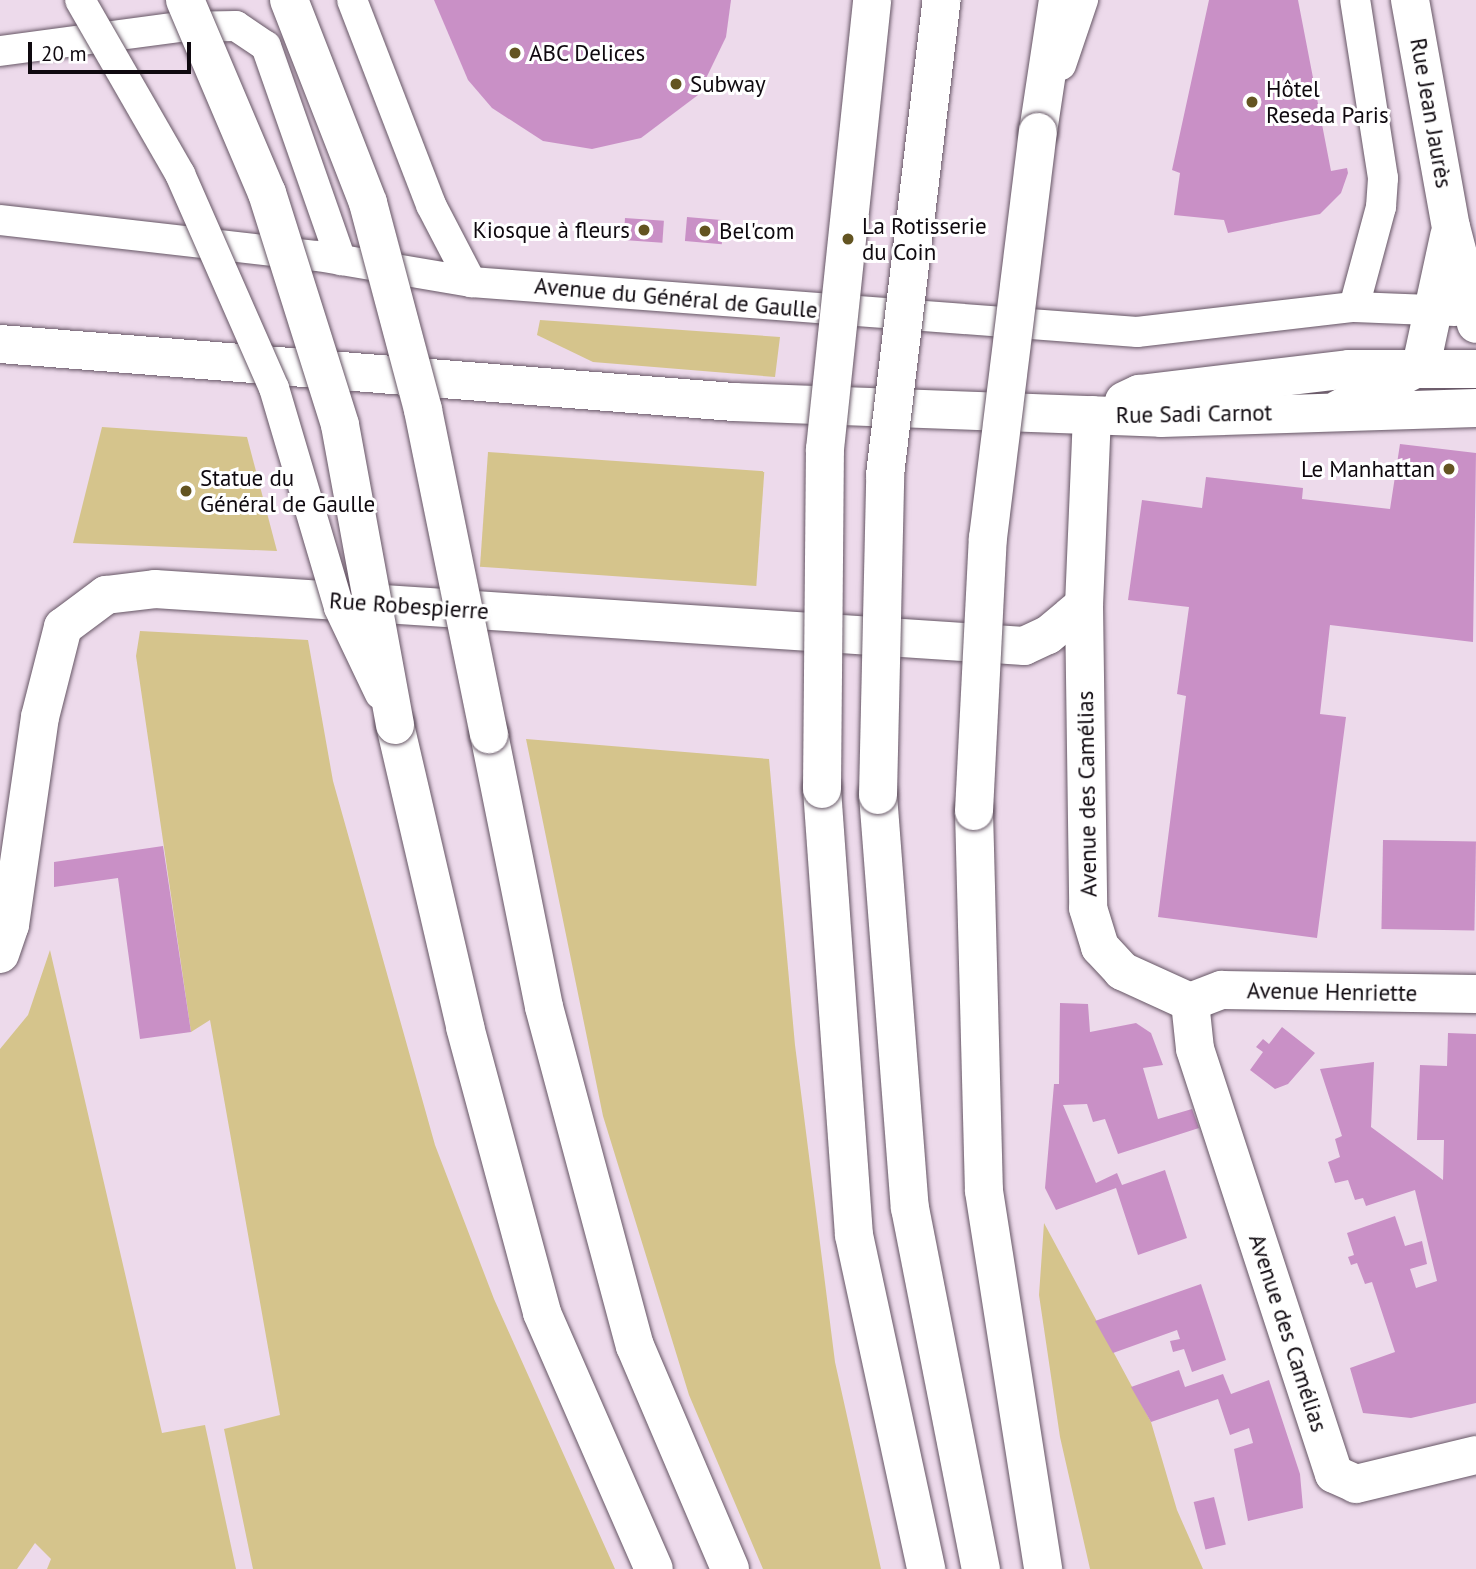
<!DOCTYPE html>
<meta charset="utf-8">
<style>
body{margin:0}
#map{position:relative;width:1476px;height:1569px;overflow:hidden;background:#eddaeb;font-family:"PT Sans",sans-serif}
div>[style]{position:absolute}
.green>*{inset:0;background:#d5c48c;transform-origin:0 0}
.building>*{inset:0;background:#c990c6;transform-origin:0 0}
.roads{filter:drop-shadow(0 0 2px #665665) drop-shadow(0 0 2px #665665)}
.lane>*{height:30px;margin:-15px;padding:0 15px;transform-origin:15px;border-radius:15px;background:#fff}
.street>*{height:38px;margin:-19px;padding:0 19px;transform-origin:19px;border-radius:19px;background:#fff}
.secondary>*{height:38px;margin:-19px;padding:0 19px;transform-origin:19px;border-radius:19px;background:#fff}
.highway>*{height:38px;margin:-19px;padding:0 19px;transform-origin:19px;border-radius:19px;background:#fff}
.bridges{filter:drop-shadow(0 0 2px #665665) drop-shadow(0 0 2px #665665)}
.lane-bridge>*{height:30px;margin:-15px;padding:0 15px;transform-origin:15px;border-radius:15px;background:#fff}
.highway-bridge>*{height:38px;margin:-19px;padding:0 19px;transform-origin:19px;border-radius:19px;background:#fff}
.dots>*{width:19px;height:19px;translate:-50% -50%;box-sizing:border-box;border:4px solid #fff;border-radius:50%}
span{translate:-50% -50%;white-space:nowrap;text-align:center;line-height:1.15;-webkit-text-stroke:6px #fff;paint-order:stroke}
.poi-label{font-size:23px;color:#0f090f}
.left{translate:0 -50%;text-align:left}
.right{translate:-100% -50%;text-align:right}
.street-label{font-size:23px;color:#0f090f}
.scale{position:absolute;left:28px;top:42px;width:163px;height:32px;box-sizing:border-box;border:4px solid #0f090f;border-top:0;padding-left:9px;font-size:21px;line-height:24px;white-space:nowrap;color:#0f090f;-webkit-text-stroke:5px #fff;paint-order:stroke}
</style>
<div id="map">
<div class="green">
<div style="clip-path:polygon(540px 320px,780px 337px,775px 377px,593px 362px,537px 335px)"></div>
<div style="clip-path:polygon(102px 427px,247px 437px,277px 551px,73px 543px)"></div>
<div style="left:488px;top:452px;width:277px;height:115px;rotate:4deg"></div>
<div style="clip-path:polygon(140px 631px,308px 640px,333px 781px,435px 1145px,494px 1299px,615px 1569px,253px 1569px,224px 1429px,280px 1415px,210px 1020px,191px 1032px,136px 656px)"></div>
<div style="clip-path:polygon(526px 739px,769px 759px,795px 1045px,835px 1362px,881px 1569px,763px 1569px,689px 1395px,603px 1116px)"></div>
<div style="clip-path:polygon(50px 950px,162px 1433px,205px 1425px,236px 1569px,47px 1569px,51px 1559px,35px 1543px,17px 1569px,0 1569px,0 1049px,28px 1015px)"></div>
<div style="clip-path:polygon(1044px 1223px,1151px 1422px,1177px 1510px,1203px 1569px,1090px 1569px,1060px 1437px,1039px 1295px)"></div>
</div>
<div class="building">
<div style="clip-path:polygon(434px 0,731px 0,726px 37px,698px 95px,641px 138px,592px 149px,543px 141px,492px 108px,468px 80px)"></div>
<div style="clip-path:polygon(1209px 0,1298px 0,1331px 171px,1347px 168px,1348px 173px,1341px 193px,1320px 214px,1228px 233px,1224px 220px,1174px 215px,1180px 173px,1172px 170px)"></div>
<div style="left:687px;top:217px;width:37px;height:24px;rotate:5deg"></div>
<div style="left:625px;top:218px;width:39px;height:22px;rotate:4deg"></div>
<div style="clip-path:polygon(1400px 444px,1476px 453px,1473px 642px,1330px 625px,1320px 714px,1346px 717px,1317px 938px,1158px 917px,1186px 696px,1177px 694px,1189px 607px,1128px 600px,1142px 500px,1202px 508px,1206px 477px,1303px 488px,1302px 499px,1390px 509px)"></div>
<div style="left:1383px;top:840px;width:93px;height:89px;rotate:1deg"></div>
<div style="clip-path:polygon(163px 846px,191px 1032px,140px 1039px,118px 878px,54px 887px,54px 862px)"></div>
<div style="clip-path:polygon(1060px 1003px,1088px 1004px,1090px 1032px,1136px 1023px,1151px 1033px,1163px 1065px,1143px 1068px,1158px 1119px,1192px 1109px,1199px 1128px,1118px 1154px,1105px 1119px,1093px 1122px,1087px 1104px,1063px 1105px,1096px 1183px,1117px 1173px,1122px 1185px,1165px 1170px,1187px 1238px,1138px 1255px,1116px 1188px,1056px 1210px,1045px 1188px,1054px 1084px,1059px 1084px)"></div>
<div style="clip-path:polygon(1282px 1027px,1315px 1053px,1288px 1084px,1275px 1089px,1250px 1070px,1263px 1052px,1256px 1047px,1263px 1039px,1269px 1044px)"></div>
<div style="clip-path:polygon(1448px 1033px,1476px 1034px,1476px 1403px,1411px 1418px,1363px 1413px,1350px 1368px,1395px 1352px,1372px 1282px,1365px 1284px,1357px 1263px,1351px 1265px,1348px 1257px,1354px 1255px,1347px 1233px,1395px 1216px,1405px 1246px,1422px 1241px,1427px 1264px,1410px 1269px,1416px 1288px,1437px 1281px,1415px 1190px,1366px 1206px,1363px 1198px,1355px 1200px,1348px 1180px,1335px 1183px,1328px 1162px,1340px 1157px,1335px 1139px,1342px 1136px,1320px 1069px,1374px 1062px,1371px 1127px,1443px 1180px,1444px 1140px,1417px 1140px,1420px 1065px,1447px 1066px)"></div>
<div style="clip-path:polygon(1201px 1284px,1226px 1360px,1192px 1372px,1184px 1349px,1173px 1352px,1170px 1341px,1180px 1339px,1177px 1330px,1113px 1353px,1095px 1321px)"></div>
<div style="clip-path:polygon(1179px 1370px,1185px 1387px,1223px 1374px,1231px 1394px,1269px 1380px,1300px 1474px,1303px 1508px,1248px 1521px,1234px 1449px,1253px 1443px,1249px 1428px,1230px 1435px,1218px 1399px,1151px 1422px,1131px 1387px)"></div>
<div style="left:1214px;top:1497px;width:49px;height:21px;rotate:76deg"></div>
</div>
<div class="roads">
<div class="lane">
<div style="left:352px;top:0;width:220px;rotate:68.9deg"></div>
<div style="left:431px;top:205px;width:87px;rotate:62.5deg"></div>
<div style="left:0;top:51px;width:182px;rotate:-7.6deg"></div>
<div style="left:180px;top:27px;width:56px;rotate:-1deg"></div>
<div style="left:236px;top:26px;width:36px;rotate:34deg"></div>
<div style="left:266px;top:46px;width:227px;rotate:70.7deg"></div>
<div style="left:1061px;top:65px;width:69px;rotate:-71.3deg"></div>
<div style="left:0;top:220px;width:320px;rotate:6.5deg"></div>
<div style="left:318px;top:256px;width:155px;rotate:9.6deg"></div>
<div style="left:471px;top:282px;width:668px;rotate:4.29deg"></div>
<div style="left:1137px;top:332px;width:218px;rotate:-6.6deg"></div>
<div style="left:1354px;top:307px;width:101px;rotate:2.3deg"></div>
<div style="left:1354px;top:307px;width:104px;rotate:-74.9deg"></div>
<div style="left:1381px;top:207px;width:29px;rotate:-86deg"></div>
<div style="left:1383px;top:178px;width:180px;rotate:-98.9deg"></div>
</div>
<div class="street">
<div style="left:1410px;top:0;width:231px;rotate:79.8deg"></div>
<div style="left:1451px;top:227px;width:100px;rotate:75.5deg"></div>
<div style="left:1038px;top:132px;width:134px;rotate:-81.4deg"></div>
<div style="left:1339px;top:409px;width:93px;rotate:-27.7deg"></div>
<div style="left:1421px;top:366px;width:133px;rotate:-77.8deg"></div>
<div style="left:1092px;top:415px;width:190px;rotate:92.4deg"></div>
<div style="left:1084px;top:605px;width:303px;rotate:89.2deg"></div>
<div style="left:1088px;top:908px;width:41px;rotate:72.9deg"></div>
<div style="left:1100px;top:947px;width:33px;rotate:47deg"></div>
<div style="left:1122px;top:971px;width:75px;rotate:24.5deg"></div>
<div style="left:0;top:954px;width:31px;rotate:-71deg"></div>
<div style="left:10px;top:925px;width:210px;rotate:-81.8deg"></div>
<div style="left:40px;top:717px;width:93px;rotate:-75.7deg"></div>
<div style="left:63px;top:627px;width:54px;rotate:-36.7deg"></div>
<div style="left:106px;top:595px;width:49px;rotate:-7deg"></div>
<div style="left:155px;top:589px;width:871px;rotate:3.75deg"></div>
<div style="left:1024px;top:646px;width:26px;rotate:-25deg"></div>
<div style="left:1048px;top:635px;width:47px;rotate:-39.8deg"></div>
<div style="left:1190px;top:1002px;width:47px;rotate:83.9deg"></div>
<div style="left:1195px;top:1049px;width:447px;rotate:71.9deg"></div>
<div style="left:1334px;top:1474px;width:24px;rotate:24deg"></div>
<div style="left:1356px;top:1484px;width:123px;rotate:-13.6deg"></div>
<div style="left:1190px;top:1002px;width:34px;rotate:-21deg"></div>
<div style="left:1222px;top:990px;width:254px;rotate:0.9deg"></div>
</div>
<div class="secondary">
<div style="left:0;top:344px;width:736px;rotate:4.52deg"></div>
<div style="left:734px;top:402px;width:427px;rotate:2.1deg"></div>
<div style="left:1161px;top:418px;width:315px;rotate:-1.8deg"></div>
<div style="left:1124px;top:401px;width:17px;rotate:-25deg"></div>
<div style="left:1139px;top:394px;width:211px;rotate:-6.8deg"></div>
<div style="left:1349px;top:369px;width:127px"></div>
</div>
<div class="highway">
<div style="left:395px;top:725px;width:310px;rotate:76.9deg"></div>
<div style="left:465px;top:1027px;width:296px;rotate:74.9deg"></div>
<div style="left:542px;top:1313px;width:279px;rotate:66.4deg"></div>
<div style="left:489px;top:734px;width:278px;rotate:78.6deg"></div>
<div style="left:544px;top:1007px;width:351px;rotate:75deg"></div>
<div style="left:635px;top:1346px;width:242px;rotate:66.9deg"></div>
<div style="left:822px;top:789px;width:447px;rotate:85.9deg"></div>
<div style="left:854px;top:1235px;width:342px;rotate:77.8deg"></div>
<div style="left:878px;top:795px;width:414px;rotate:85.6deg"></div>
<div style="left:910px;top:1208px;width:368px;rotate:78.9deg"></div>
<div style="left:974px;top:811px;width:380px;rotate:88.5deg"></div>
<div style="left:984px;top:1191px;width:383px;rotate:81.1deg"></div>
</div>
</div>
<div class="bridges">
<div class="lane-bridge">
<div style="left:80px;top:0;width:201px;rotate:60.1deg"></div>
<div style="left:180px;top:174px;width:234px;rotate:66.3deg"></div>
<div style="left:274px;top:388px;width:229px;rotate:73.5deg"></div>
<div style="left:339px;top:608px;width:95px;rotate:64.5deg"></div>
</div>
<div class="highway-bridge">
<div style="left:185px;top:0;width:210px;rotate:67deg"></div>
<div style="left:267px;top:193px;width:243px;rotate:72.5deg"></div>
<div style="left:340px;top:425px;width:305px;rotate:79.6deg"></div>
<div style="left:289px;top:0;width:218px;rotate:68.7deg"></div>
<div style="left:368px;top:203px;width:214px;rotate:75.1deg"></div>
<div style="left:423px;top:410px;width:331px;rotate:78.5deg"></div>
<div style="left:822px;top:789px;width:340px;rotate:-89.5deg"></div>
<div style="left:825px;top:449px;width:451px;rotate:-84deg"></div>
<div style="left:878px;top:795px;width:320px;rotate:-88.7deg"></div>
<div style="left:885px;top:475px;width:478px;rotate:-83.2deg"></div>
<div style="left:974px;top:811px;width:273px;rotate:-87.1deg"></div>
<div style="left:988px;top:538px;width:409px;rotate:-83deg"></div>
</div>
</div>
<div class="dots">
<div style="left:515px;top:53px;background:#635421"></div>
<div style="left:676px;top:84px;background:#635421"></div>
<div style="left:1252px;top:102px;background:#635421"></div>
<div style="left:644px;top:230px;background:#635421"></div>
<div style="left:705px;top:231px;background:#635421"></div>
<div style="left:848px;top:239px;background:#635421"></div>
<div style="left:1449px;top:469px;background:#635421"></div>
<div style="left:186px;top:491px;background:#635421"></div>
</div>
<div class="poi-label">
<span class="left" style="left:529px;top:53px">ABC Delices</span>
<span class="left" style="left:690px;top:84px">Subway</span>
<span class="left" style="left:1266px;top:102px">Hôtel<br>Reseda Paris</span>
<span class="left" style="left:862px;top:239px">La Rotisserie<br>du Coin</span>
<span class="right" style="left:630px;top:230px">Kiosque à fleurs</span>
<span class="left" style="left:719px;top:231px">Bel'com</span>
<span class="right" style="left:1435px;top:469px">Le Manhattan</span>
<span class="left" style="left:200px;top:491px">Statue du<br>Général de Gaulle</span>
</div>
<div class="street-label">
<span style="left:1431px;top:113px;rotate:80deg">Rue Jean Jaurès</span>
<span style="left:676px;top:298px;rotate:5deg">Avenue du Général de Gaulle</span>
<span style="left:1194px;top:414px;rotate:-1deg">Rue Sadi Carnot</span>
<span style="left:409px;top:606px;rotate:4deg">Rue Robespierre</span>
<span style="left:1087px;top:794px;rotate:-91deg">Avenue des Camélias</span>
<span style="left:1332px;top:992px;rotate:1deg">Avenue Henriette</span>
<span style="left:1288px;top:1333px;rotate:72deg">Avenue des Camélias</span>
</div>
<div class="scale">20 m</div>
</div>
